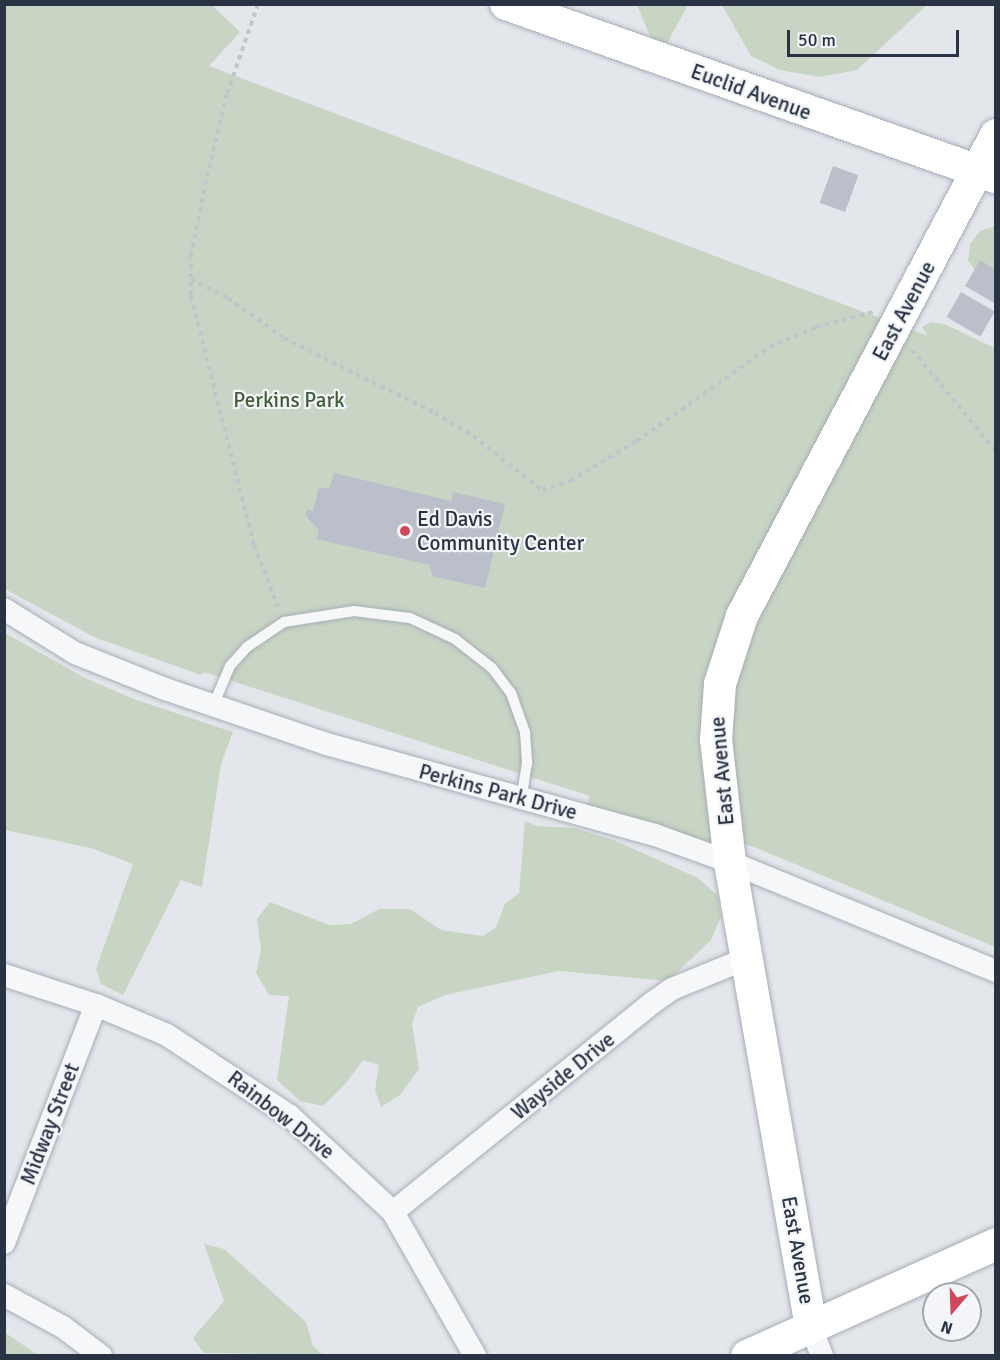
<!DOCTYPE html>
<style>
body{margin:0}
#map{position:relative;width:1000px;height:1360px;overflow:hidden;background:#e3e6eb;font-family:Signika,sans-serif}
div>[style]{position:absolute}
.green>*{inset:0;background:#c8d5c4}
.building>*{inset:0;background:#babfc9;transform-origin:0 0}
.path>*{height:4px;margin-top:-2px;transform-origin:0;background:repeating-linear-gradient(90deg,#c1c4ca 0 4.5px,transparent 0 9px)}
.roads{filter:drop-shadow(0 0 2px #a8adb6) drop-shadow(0 0 2px #a8adb6)}
.lane>*{height:10px;margin:-5px;padding:0 5px;transform-origin:5px;border-radius:5px;background:#f6f7f9}
.street>*{height:22px;margin:-11px;padding:0 11px;transform-origin:11px;border-radius:11px;background:#f6f7f9}
.secondary>*{height:32px;margin:-16px;padding:0 16px;transform-origin:16px;border-radius:16px;background:#fff}
.dots>*{width:16px;height:16px;translate:-50% -50%;box-sizing:border-box;border:3px solid #f3f5f8;border-radius:50%}
span{translate:-50% -50%;white-space:nowrap;text-align:center;line-height:1.15;-webkit-text-stroke:4.5px #f3f5f8;paint-order:stroke}
.street-label{font-size:21px;color:#2a3344}
.park-label{font-size:21px;color:#3f6037}
.poi-label{font-size:21px;color:#2a3344}
.left{translate:0 -50%;text-align:left}
.frame{position:absolute;inset:0;border:6px solid #2a3344;pointer-events:none}
.north{position:absolute;left:922px;top:1282px;width:60px;height:60px;box-sizing:border-box;background:#f3f5f8;border:2px solid #a3a7b0;border-radius:50%;rotate:199deg;font-size:16px;font-weight:700;line-height:24px;text-align:center;color:#2a3344}
.north::after{content:'';display:block;margin:auto;width:21px;height:27px;background:#d0475c;clip-path:polygon(50% 0,100% 100%,50% 72%,0 100%)}
.scale{position:absolute;left:787px;top:30px;width:172px;height:27px;box-sizing:border-box;border:3px solid #2a3344;border-top:0;padding-left:8px;font-size:18px;line-height:21px;white-space:nowrap;color:#2a3344;-webkit-text-stroke:4px #f3f5f8;paint-order:stroke}
</style>
<div id="map">
<div class="green">
<div style="clip-path:polygon(4px 5px,212px 5px,240px 32px,209px 66px,928px 336px,922px 327px,931px 322px,944px 324px,995px 348px,995px 947px,754px 847px,728px 839px,730px 862px,584px 816px,590px 796px,204px 672px,201px 675px,94px 637px,5px 589px)"></div>
<div style="clip-path:polygon(637px 5px,688px 5px,666px 45px,650px 36px)"></div>
<div style="clip-path:polygon(722px 5px,927px 5px,857px 70px,820px 77px,780px 70px,751px 56px)"></div>
<div style="clip-path:polygon(995px 226px,995px 296px,968px 261px,970px 244px,980px 231px)"></div>
<div style="clip-path:polygon(5px 633px,85px 678px,134px 699px,233px 732px,221px 764px,202px 887px,181px 880px,123px 995px,101px 984px,96px 969px,133px 864px,91px 848px,5px 830px)"></div>
<div style="clip-path:polygon(525px 821px,537px 826px,575px 828px,616px 841px,698px 878px,718px 896px,721px 917px,711px 940px,668px 981px,559px 971px,445px 995px,418px 1007px,412px 1024px,419px 1069px,400px 1095px,381px 1107px,375px 1090px,379px 1065px,363px 1060px,346px 1083px,323px 1106px,300px 1101px,277px 1080px,289px 996px,269px 995px,256px 973px,261px 950px,257px 919px,270px 902px,329px 925px,351px 924px,379px 909px,410px 909px,441px 930px,483px 936px,496px 927px,505px 904px,519px 893px)"></div>
<div style="clip-path:polygon(204px 1244px,224px 1249px,306px 1322px,313px 1346px,323px 1355px,204px 1353px,193px 1338px,224px 1301px)"></div>
<div style="clip-path:polygon(4px 1332px,35px 1353px,40px 1355px,5px 1355px)"></div>
</div>
<div class="building">
<div style="left:833px;top:166px;width:27px;height:39px;rotate:20deg"></div>
<div style="clip-path:polygon(980px 260px,996px 270px,996px 304px,965px 286px)"></div>
<div style="left:961px;top:292px;width:39px;height:29px;rotate:30deg"></div>
<div style="clip-path:polygon(334px 473px,451px 501px,453px 492px,505px 504px,485px 588px,432px 576px,430px 565px,316px 539px,319px 530px,305px 515px,307px 510px,313px 511px,319px 487px,329px 489px)"></div>
</div>
<div class="path">
<div style="left:258px;top:4px;width:95px;rotate:109deg"></div>
<div style="left:227px;top:94px;width:80px;rotate:103.7deg"></div>
<div style="left:208px;top:172px;width:85px;rotate:101.6deg"></div>
<div style="left:191px;top:255px;width:41px;rotate:90deg"></div>
<div style="left:191px;top:296px;width:257px;rotate:75.8deg"></div>
<div style="left:254px;top:545px;width:66px;rotate:68.8deg"></div>
<div style="left:191px;top:279px;width:42px;rotate:27.2deg"></div>
<div style="left:228px;top:298px;width:69px;rotate:35.5deg"></div>
<div style="left:284px;top:338px;width:169px;rotate:26.4deg"></div>
<div style="left:435px;top:413px;width:44px;rotate:31.2deg"></div>
<div style="left:473px;top:436px;width:88px;rotate:38deg"></div>
<div style="left:542px;top:490px;width:29px;rotate:-18deg"></div>
<div style="left:570px;top:481px;width:78px;rotate:-30.8deg"></div>
<div style="left:637px;top:441px;width:163px;rotate:-35.3deg"></div>
<div style="left:770px;top:347px;width:50px;rotate:-23.5deg"></div>
<div style="left:816px;top:327px;width:59px;rotate:-14.7deg"></div>
<div style="left:912px;top:350px;width:131px;rotate:50.3deg"></div>
</div>
<div class="roads">
<div class="lane">
<div style="left:213px;top:706px;width:43px;rotate:-67deg"></div>
<div style="left:230px;top:666px;width:25px;rotate:-48deg"></div>
<div style="left:247px;top:647px;width:45px;rotate:-34deg"></div>
<div style="left:284px;top:622px;width:71px;rotate:-8.9deg"></div>
<div style="left:354px;top:611px;width:56px;rotate:7.1deg"></div>
<div style="left:410px;top:618px;width:50px;rotate:25deg"></div>
<div style="left:455px;top:639px;width:47px;rotate:38.1deg"></div>
<div style="left:492px;top:668px;width:31px;rotate:53deg"></div>
<div style="left:511px;top:693px;width:41px;rotate:70.3deg"></div>
<div style="left:525px;top:732px;width:31px;rotate:86deg"></div>
<div style="left:527px;top:763px;width:36px;rotate:99deg"></div>
</div>
<div class="street">
<div style="left:4px;top:609px;width:84px;rotate:31.8deg"></div>
<div style="left:75px;top:653px;width:97px;rotate:21.8deg"></div>
<div style="left:165px;top:689px;width:171px;rotate:18.8deg"></div>
<div style="left:327px;top:744px;width:340px;rotate:15.5deg"></div>
<div style="left:655px;top:835px;width:80px;rotate:19.8deg"></div>
<div style="left:730px;top:862px;width:287px;rotate:22.3deg"></div>
<div style="left:4px;top:975px;width:97px;rotate:18.1deg"></div>
<div style="left:96px;top:1005px;width:77px;rotate:22.9deg"></div>
<div style="left:167px;top:1035px;width:147px;rotate:33.4deg"></div>
<div style="left:290px;top:1116px;width:141px;rotate:43deg"></div>
<div style="left:393px;top:1212px;width:166px;rotate:60.3deg"></div>
<div style="left:393px;top:1212px;width:333px;rotate:-38.9deg"></div>
<div style="left:652px;top:1003px;width:24px;rotate:-35deg"></div>
<div style="left:672px;top:989px;width:79px;rotate:-22.3deg"></div>
<div style="left:4px;top:1243px;width:255px;rotate:-68.9deg"></div>
<div style="left:4px;top:1295px;width:67px;rotate:28.5deg"></div>
<div style="left:63px;top:1327px;width:48px;rotate:37.3deg"></div>
<div style="left:811px;top:1327px;width:31px;rotate:69deg"></div>
</div>
<div class="secondary">
<div style="left:506px;top:4px;width:519px;rotate:19.48deg"></div>
<div style="left:811px;top:1327px;width:472px;rotate:-99.9deg"></div>
<div style="left:730px;top:862px;width:123px;rotate:-96.5deg"></div>
<div style="left:716px;top:740px;width:56px;rotate:-85.9deg"></div>
<div style="left:720px;top:684px;width:71px;rotate:-72.1deg"></div>
<div style="left:742px;top:616px;width:544px;rotate:-62.16deg"></div>
<div style="left:747px;top:1356px;width:273px;rotate:-24.2deg"></div>
</div>
</div>
<div class="dots">
<div style="left:405px;top:531px;background:#d0475c"></div>
</div>
<div class="street-label">
<span style="left:751px;top:92px;rotate:20deg">Euclid Avenue</span>
<span style="left:904px;top:311px;rotate:-62deg">East Avenue</span>
<span style="left:722px;top:771px;rotate:-95deg">East Avenue</span>
<span style="left:498px;top:792px;rotate:15deg">Perkins Park Drive</span>
<span style="left:563px;top:1076px;rotate:-39deg">Wayside Drive</span>
<span style="left:281px;top:1115px;rotate:38deg">Rainbow Drive</span>
<span style="left:50px;top:1124px;rotate:-69deg">Midway Street</span>
<span style="left:798px;top:1250px;rotate:80deg">East Avenue</span>
</div>
<div class="park-label">
<span style="left:289px;top:400px">Perkins Park</span>
</div>
<div class="poi-label">
<span class="left" style="left:417px;top:531px">Ed Davis<br>Community Center</span>
</div>
<div class="frame"></div>
<div class="north">N</div>
<div class="scale">50 m</div>
</div>
